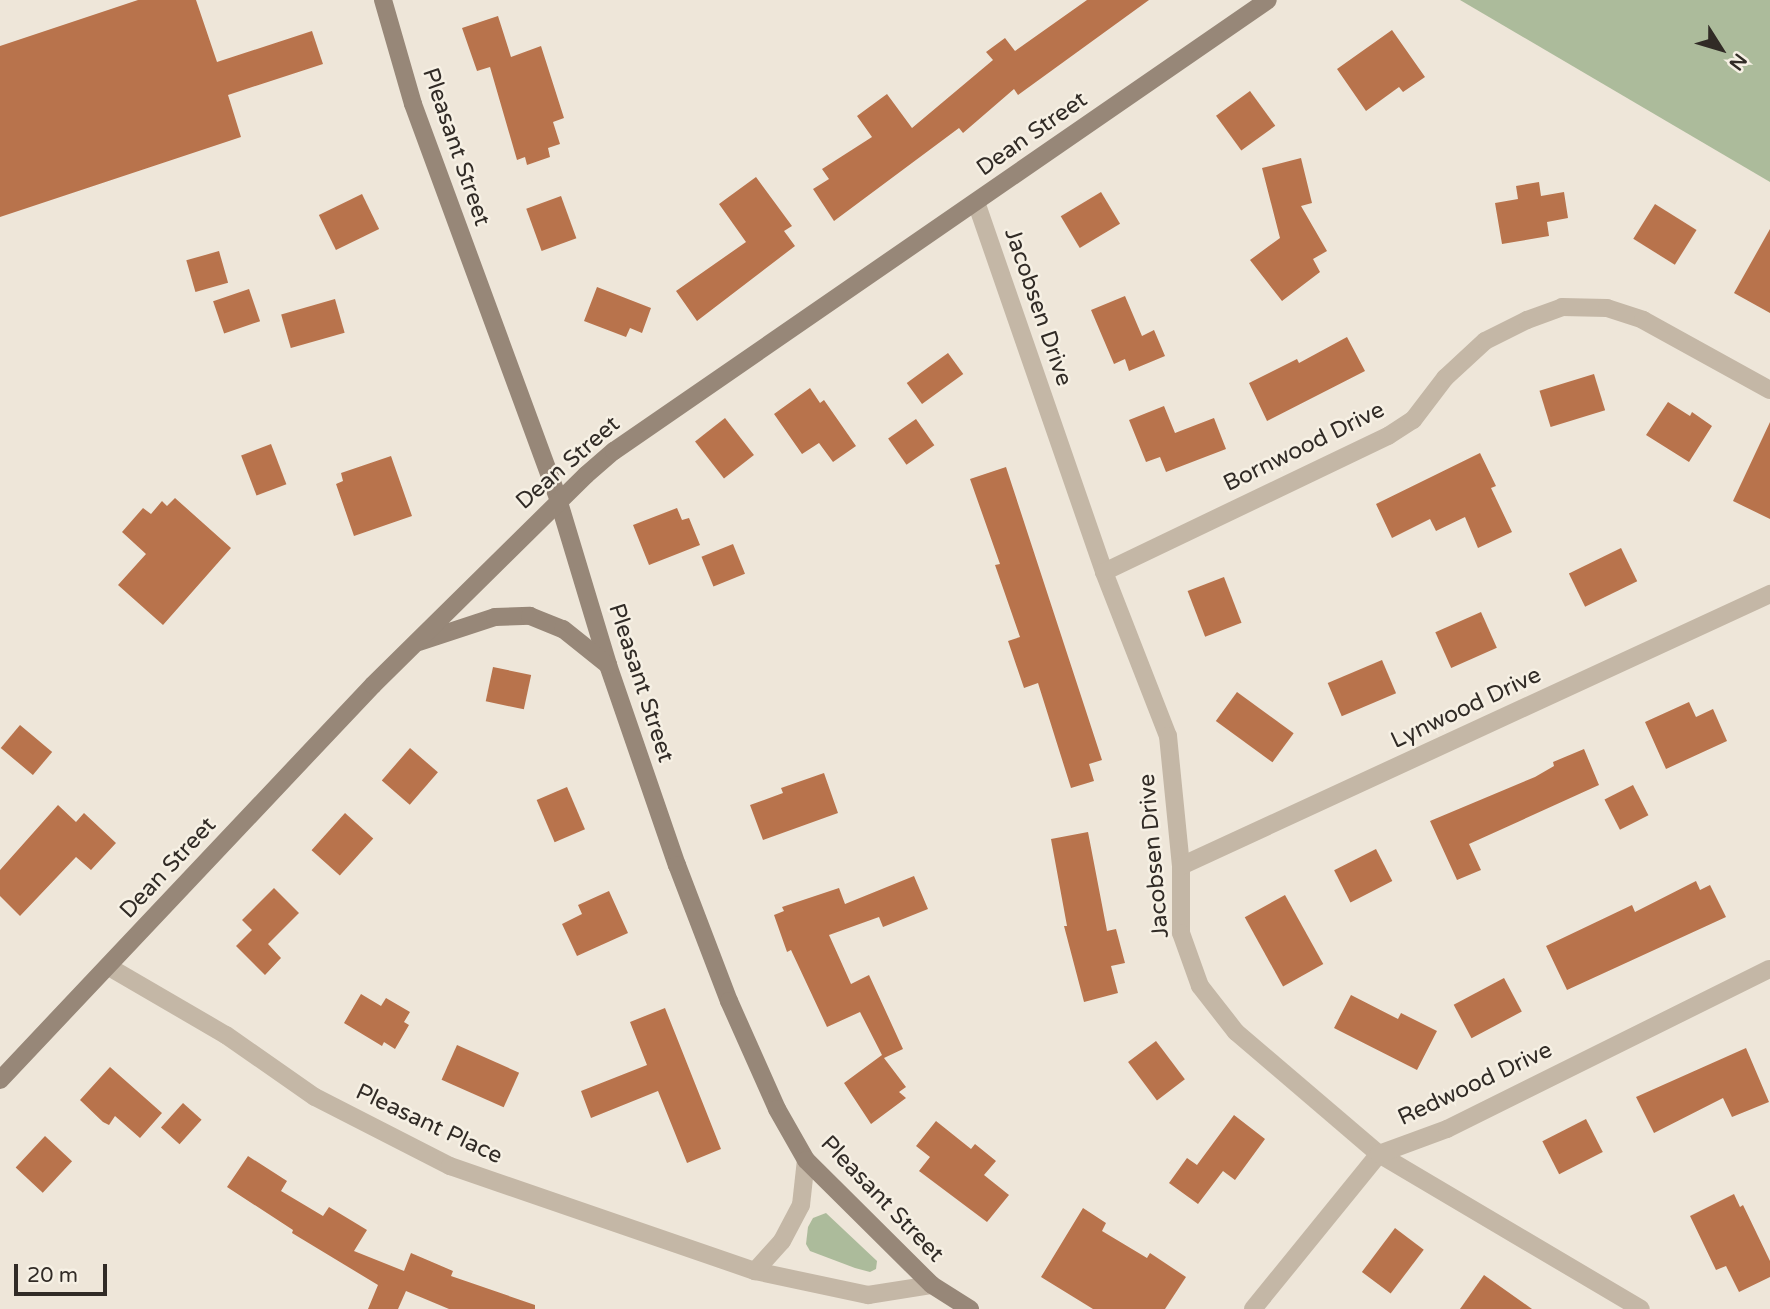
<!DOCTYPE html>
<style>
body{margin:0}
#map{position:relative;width:1770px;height:1309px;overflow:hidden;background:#eee6d9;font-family:"Varela Round",sans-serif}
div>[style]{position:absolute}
.green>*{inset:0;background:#acbb9b}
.building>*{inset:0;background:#b8734c;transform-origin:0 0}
.street>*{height:18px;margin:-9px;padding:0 9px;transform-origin:9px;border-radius:9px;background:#c4b7a6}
.secondary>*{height:18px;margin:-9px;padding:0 9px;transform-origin:9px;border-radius:9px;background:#978778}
span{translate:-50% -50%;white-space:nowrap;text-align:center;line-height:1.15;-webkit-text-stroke:5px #f6f0e4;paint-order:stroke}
.street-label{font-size:23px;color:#312b26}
.north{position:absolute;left:1686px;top:14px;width:70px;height:70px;-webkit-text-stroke:5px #f6f0e4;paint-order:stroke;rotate:127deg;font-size:19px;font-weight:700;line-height:28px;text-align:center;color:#312b26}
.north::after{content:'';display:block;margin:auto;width:24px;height:32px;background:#312b26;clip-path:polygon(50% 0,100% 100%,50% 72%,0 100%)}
.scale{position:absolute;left:14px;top:1264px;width:93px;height:32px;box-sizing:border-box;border:4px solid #312b26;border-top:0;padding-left:9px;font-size:21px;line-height:24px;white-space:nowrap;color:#312b26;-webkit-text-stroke:5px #f6f0e4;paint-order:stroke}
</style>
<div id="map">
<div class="green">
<div style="clip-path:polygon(1460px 0,1770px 0,1770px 182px)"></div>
<div style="clip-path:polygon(826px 1213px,877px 1261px,876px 1269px,870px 1272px,855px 1268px,810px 1251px,806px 1244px,808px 1227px,813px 1218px)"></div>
</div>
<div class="building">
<div style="clip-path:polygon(138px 0,196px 0,217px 62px,312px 31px,323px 64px,228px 95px,241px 137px,0 217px,0 46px)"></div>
<div style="clip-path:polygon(1087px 0,1149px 0,1018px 95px,1014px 89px,963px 133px,959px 128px,834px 221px,813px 189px,829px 179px,822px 169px,872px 137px,857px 116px,887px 94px,912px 128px,993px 60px,986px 52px,1005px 38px,1015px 51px)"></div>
<div style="clip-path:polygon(498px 16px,511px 57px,541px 46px,564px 118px,553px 122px,560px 144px,548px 148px,550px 157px,527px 165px,525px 157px,517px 160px,490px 67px,477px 71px,462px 28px)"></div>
<div style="clip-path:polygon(1392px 30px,1425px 77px,1403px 92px,1399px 87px,1366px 111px,1337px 69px)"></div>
<div style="left:1250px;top:91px;width:43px;height:42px;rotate:54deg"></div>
<div style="clip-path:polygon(1301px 158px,1312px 203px,1301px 206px,1327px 251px,1313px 259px,1320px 272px,1282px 301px,1250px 260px,1280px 238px,1262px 168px)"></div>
<div style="clip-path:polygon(756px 177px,792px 226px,784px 231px,795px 246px,697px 321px,676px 291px,746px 242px,719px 204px)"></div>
<div style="clip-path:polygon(1539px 182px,1541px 196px,1564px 192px,1568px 218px,1547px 222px,1549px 236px,1502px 244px,1495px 203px,1518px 199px,1516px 186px)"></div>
<div style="left:1101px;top:192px;width:37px;height:47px;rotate:59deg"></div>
<div style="left:362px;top:194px;width:39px;height:48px;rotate:64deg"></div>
<div style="left:561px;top:196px;width:45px;height:37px;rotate:70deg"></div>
<div style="left:1655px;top:204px;width:49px;height:41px;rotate:32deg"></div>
<div style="clip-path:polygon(1770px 229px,1770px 313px,1734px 293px)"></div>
<div style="left:219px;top:251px;width:33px;height:34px;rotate:74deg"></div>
<div style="clip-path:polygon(597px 287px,651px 308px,642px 333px,630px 328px,626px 337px,584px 321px)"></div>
<div style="left:249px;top:289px;width:34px;height:38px;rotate:71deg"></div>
<div style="clip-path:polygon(1125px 296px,1142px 336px,1154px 330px,1165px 356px,1129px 371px,1125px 359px,1114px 364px,1091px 310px)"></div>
<div style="left:335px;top:299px;width:35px;height:56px;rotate:74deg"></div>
<div style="clip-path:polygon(1347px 337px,1365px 371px,1267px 421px,1249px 383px,1297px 359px,1299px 363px)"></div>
<div style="left:948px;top:353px;width:26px;height:51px;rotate:54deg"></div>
<div style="left:1594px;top:374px;width:38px;height:57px;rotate:73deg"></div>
<div style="clip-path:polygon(810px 388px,820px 403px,824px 400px,856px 446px,833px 462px,819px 443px,802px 454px,774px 414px)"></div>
<div style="clip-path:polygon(1668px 402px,1690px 416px,1692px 412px,1712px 426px,1689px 462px,1646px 435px)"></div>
<div style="clip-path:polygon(1164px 406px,1175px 433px,1214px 418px,1226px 449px,1166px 472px,1160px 457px,1146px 462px,1129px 420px)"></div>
<div style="left:725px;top:418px;width:47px;height:38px;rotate:52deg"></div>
<div style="left:916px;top:419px;width:32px;height:34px;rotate:55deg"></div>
<div style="clip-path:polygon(1770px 422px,1770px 519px,1733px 501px)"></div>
<div style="left:271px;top:444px;width:43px;height:32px;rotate:69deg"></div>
<div style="clip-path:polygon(1480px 453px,1496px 486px,1491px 488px,1512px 532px,1478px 548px,1465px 517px,1436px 531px,1430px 519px,1392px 538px,1376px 504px)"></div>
<div style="clip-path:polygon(391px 456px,412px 516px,354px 536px,336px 484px,343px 481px,341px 473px)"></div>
<div style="clip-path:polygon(1006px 467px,1102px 760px,1089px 764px,1094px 781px,1071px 788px,1038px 683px,1024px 688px,1008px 641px,1020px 637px,995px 565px,1000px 564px,970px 479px)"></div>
<div style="clip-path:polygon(175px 498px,231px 548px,163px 625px,118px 585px,146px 554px,122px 532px,143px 508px,151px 514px,162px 501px,167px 506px)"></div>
<div style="clip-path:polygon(677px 508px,682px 520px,689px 518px,700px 545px,649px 565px,633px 525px)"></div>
<div style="left:733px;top:544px;width:32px;height:34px;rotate:68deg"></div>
<div style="left:1621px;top:548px;width:37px;height:58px;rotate:64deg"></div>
<div style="left:1224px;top:577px;width:49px;height:39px;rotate:69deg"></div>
<div style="left:1481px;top:612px;width:39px;height:50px;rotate:66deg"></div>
<div style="left:1382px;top:660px;width:36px;height:59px;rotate:67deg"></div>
<div style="left:493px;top:667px;width:39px;height:35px;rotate:12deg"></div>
<div style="left:1237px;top:692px;width:70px;height:36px;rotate:36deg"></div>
<div style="clip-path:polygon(1689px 702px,1696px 717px,1713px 709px,1727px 741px,1666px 769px,1645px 722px)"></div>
<div style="left:20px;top:725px;width:42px;height:30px;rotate:40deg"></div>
<div style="left:410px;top:748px;width:37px;height:43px;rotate:41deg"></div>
<div style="clip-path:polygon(1584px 749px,1599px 785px,1469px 844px,1481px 870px,1457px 880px,1430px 821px,1535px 777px,1554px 766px,1553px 762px)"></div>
<div style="clip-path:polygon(824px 773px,838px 813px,763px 840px,750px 805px,783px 793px,781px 788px)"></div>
<div style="left:1633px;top:785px;width:34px;height:32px;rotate:63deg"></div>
<div style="left:567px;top:787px;width:46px;height:33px;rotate:67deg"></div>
<div style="clip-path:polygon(58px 805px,76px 822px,84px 813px,116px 843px,91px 870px,76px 857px,20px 916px,0 896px,0 870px)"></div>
<div style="left:345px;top:813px;width:38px;height:50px;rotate:42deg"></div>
<div style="clip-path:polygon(1088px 832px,1107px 931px,1116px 929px,1125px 963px,1111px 966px,1118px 993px,1084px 1002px,1064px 926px,1067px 926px,1051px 839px)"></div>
<div style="left:1376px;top:849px;width:36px;height:47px;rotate:63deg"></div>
<div style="clip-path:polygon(914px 876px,928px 909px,883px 927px,879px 917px,829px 935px,851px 984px,869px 975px,903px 1049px,884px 1058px,906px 1087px,899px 1092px,906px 1098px,871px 1124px,844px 1083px,882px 1055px,860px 1012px,827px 1027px,791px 950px,787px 952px,774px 915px,784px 911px,782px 907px,839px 888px,845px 904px)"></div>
<div style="clip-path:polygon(1696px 881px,1700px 890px,1710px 885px,1726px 917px,1567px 990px,1546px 946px,1632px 905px,1635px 912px)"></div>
<div style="clip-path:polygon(274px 888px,299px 913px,268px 944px,281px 958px,265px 975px,236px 946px,252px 930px,242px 920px)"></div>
<div style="clip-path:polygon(609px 891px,628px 933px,577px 956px,562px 924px,582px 914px,578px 905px)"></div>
<div style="left:1285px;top:895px;width:79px;height:46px;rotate:61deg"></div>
<div style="left:1504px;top:978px;width:38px;height:57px;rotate:62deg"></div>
<div style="clip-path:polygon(361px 994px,381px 1006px,386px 998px,410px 1012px,404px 1022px,409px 1025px,395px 1049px,384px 1042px,382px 1046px,344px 1023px)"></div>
<div style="clip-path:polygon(1351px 995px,1398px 1019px,1401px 1013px,1437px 1031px,1417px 1070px,1334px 1028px)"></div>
<div style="clip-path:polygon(665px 1008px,721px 1149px,687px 1163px,658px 1091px,591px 1118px,581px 1091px,647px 1065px,630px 1022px)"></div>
<div style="left:1156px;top:1041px;width:48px;height:35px;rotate:53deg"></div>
<div style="left:457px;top:1045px;width:68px;height:38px;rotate:24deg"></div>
<div style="clip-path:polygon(1746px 1048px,1769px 1102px,1732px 1117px,1723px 1098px,1654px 1133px,1636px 1097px)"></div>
<div style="clip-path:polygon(110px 1067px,162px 1113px,140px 1138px,115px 1116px,109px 1125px,103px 1122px,80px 1100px)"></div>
<div style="left:183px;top:1103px;width:25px;height:33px;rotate:42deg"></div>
<div style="clip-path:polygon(1234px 1115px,1265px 1139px,1235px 1180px,1223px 1171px,1198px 1204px,1169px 1183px,1187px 1158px,1197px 1165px)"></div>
<div style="left:1586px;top:1119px;width:37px;height:49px;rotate:63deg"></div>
<div style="clip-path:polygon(936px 1121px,971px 1149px,975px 1144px,996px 1161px,984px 1175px,1009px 1195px,987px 1222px,919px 1171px,930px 1157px,916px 1146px)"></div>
<div style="left:45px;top:1136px;width:37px;height:43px;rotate:43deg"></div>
<div style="clip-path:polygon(248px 1156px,287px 1181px,281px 1191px,323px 1216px,329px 1207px,367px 1230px,354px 1251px,404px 1271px,411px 1253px,453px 1271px,451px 1276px,535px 1305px,535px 1309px,449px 1309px,406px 1291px,398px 1309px,368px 1309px,378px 1285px,292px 1233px,293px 1230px,227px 1187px)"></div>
<div style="clip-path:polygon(1734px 1194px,1740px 1207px,1743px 1205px,1770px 1261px,1770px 1277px,1739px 1292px,1726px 1266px,1716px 1270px,1690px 1216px)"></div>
<div style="clip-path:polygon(1083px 1208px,1106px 1223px,1102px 1231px,1147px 1258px,1150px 1253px,1186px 1277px,1165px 1309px,1093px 1309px,1041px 1277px)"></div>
<div style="left:1395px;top:1228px;width:36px;height:55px;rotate:37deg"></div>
<div style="clip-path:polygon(1484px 1275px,1532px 1309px,1460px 1309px)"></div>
</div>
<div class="street">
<div style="left:976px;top:202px;width:392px;rotate:70.9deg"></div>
<div style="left:1104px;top:572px;width:176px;rotate:68.7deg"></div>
<div style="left:1168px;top:736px;width:131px;rotate:84.3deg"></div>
<div style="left:1181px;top:866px;width:67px;rotate:90deg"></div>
<div style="left:1181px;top:933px;width:56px;rotate:70.3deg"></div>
<div style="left:1200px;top:986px;width:58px;rotate:52deg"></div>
<div style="left:1236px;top:1032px;width:188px;rotate:40.5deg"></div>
<div style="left:1379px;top:1154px;width:304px;rotate:30.6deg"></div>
<div style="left:1104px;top:572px;width:315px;rotate:-25.6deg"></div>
<div style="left:1388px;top:436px;width:30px;rotate:-33deg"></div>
<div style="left:1413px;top:420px;width:53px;rotate:-52.7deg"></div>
<div style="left:1445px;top:378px;width:54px;rotate:-42.8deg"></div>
<div style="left:1485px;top:341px;width:47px;rotate:-26.6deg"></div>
<div style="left:1527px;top:320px;width:37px;rotate:-20deg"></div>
<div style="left:1562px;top:307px;width:45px;rotate:1.3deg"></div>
<div style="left:1607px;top:308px;width:38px;rotate:18deg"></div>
<div style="left:1643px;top:320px;width:145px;rotate:28.9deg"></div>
<div style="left:1181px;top:866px;width:649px;rotate:-24.79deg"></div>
<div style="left:109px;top:967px;width:135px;rotate:30.2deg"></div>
<div style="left:226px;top:1035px;width:108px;rotate:34.9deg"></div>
<div style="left:315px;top:1097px;width:152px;rotate:27.1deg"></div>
<div style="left:450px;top:1166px;width:323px;rotate:19deg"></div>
<div style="left:755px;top:1271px;width:116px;rotate:12deg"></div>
<div style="left:868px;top:1295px;width:65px;rotate:-8.9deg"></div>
<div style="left:755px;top:1271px;width:40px;rotate:-48deg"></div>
<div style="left:782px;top:1241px;width:41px;rotate:-62.2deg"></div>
<div style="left:801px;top:1205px;width:45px;rotate:-83.7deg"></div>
<div style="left:1253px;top:1309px;width:200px;rotate:-50.9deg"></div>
<div style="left:1379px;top:1154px;width:72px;rotate:-20.2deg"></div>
<div style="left:1447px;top:1129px;width:360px;rotate:-26.4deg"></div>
</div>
<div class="secondary">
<div style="left:383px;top:0;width:108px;rotate:73.9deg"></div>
<div style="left:413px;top:104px;width:421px;rotate:69.8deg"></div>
<div style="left:558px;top:499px;width:173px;rotate:73.2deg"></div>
<div style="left:608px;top:665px;width:212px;rotate:71deg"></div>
<div style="left:677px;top:865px;width:146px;rotate:69.1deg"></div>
<div style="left:729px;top:1001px;width:118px;rotate:66deg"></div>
<div style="left:777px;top:1109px;width:59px;rotate:60.4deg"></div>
<div style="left:806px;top:1160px;width:177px;rotate:44.8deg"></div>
<div style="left:932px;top:1285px;width:45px;rotate:32.3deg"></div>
<div style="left:419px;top:642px;width:80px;rotate:-18.2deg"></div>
<div style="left:495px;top:617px;width:35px;rotate:-2deg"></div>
<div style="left:530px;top:616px;width:35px;rotate:22deg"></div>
<div style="left:563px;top:629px;width:58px;rotate:38.7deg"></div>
<div style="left:0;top:1080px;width:543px;rotate:-46.64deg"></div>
<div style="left:373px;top:685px;width:299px;rotate:-44.6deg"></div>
<div style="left:586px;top:475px;width:37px;rotate:-41deg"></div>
<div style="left:614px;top:451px;width:794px;rotate:-34.59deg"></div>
</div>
<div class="street-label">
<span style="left:1032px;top:134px;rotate:-35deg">Dean Street</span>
<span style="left:456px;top:147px;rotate:71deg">Pleasant Street</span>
<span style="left:1038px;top:307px;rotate:71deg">Jacobsen Drive</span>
<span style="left:1304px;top:447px;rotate:-26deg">Bornwood Drive</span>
<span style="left:568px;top:463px;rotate:-41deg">Dean Street</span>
<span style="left:641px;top:683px;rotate:72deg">Pleasant Street</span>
<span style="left:1466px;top:708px;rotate:-25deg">Lynwood Drive</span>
<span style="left:1154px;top:856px;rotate:-95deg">Jacobsen Drive</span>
<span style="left:168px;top:868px;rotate:-47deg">Dean Street</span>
<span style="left:1475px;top:1084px;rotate:-25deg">Redwood Drive</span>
<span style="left:429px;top:1124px;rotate:25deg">Pleasant Place</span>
<span style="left:882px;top:1199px;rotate:46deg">Pleasant Street</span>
</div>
<div class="north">N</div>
<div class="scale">20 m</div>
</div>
